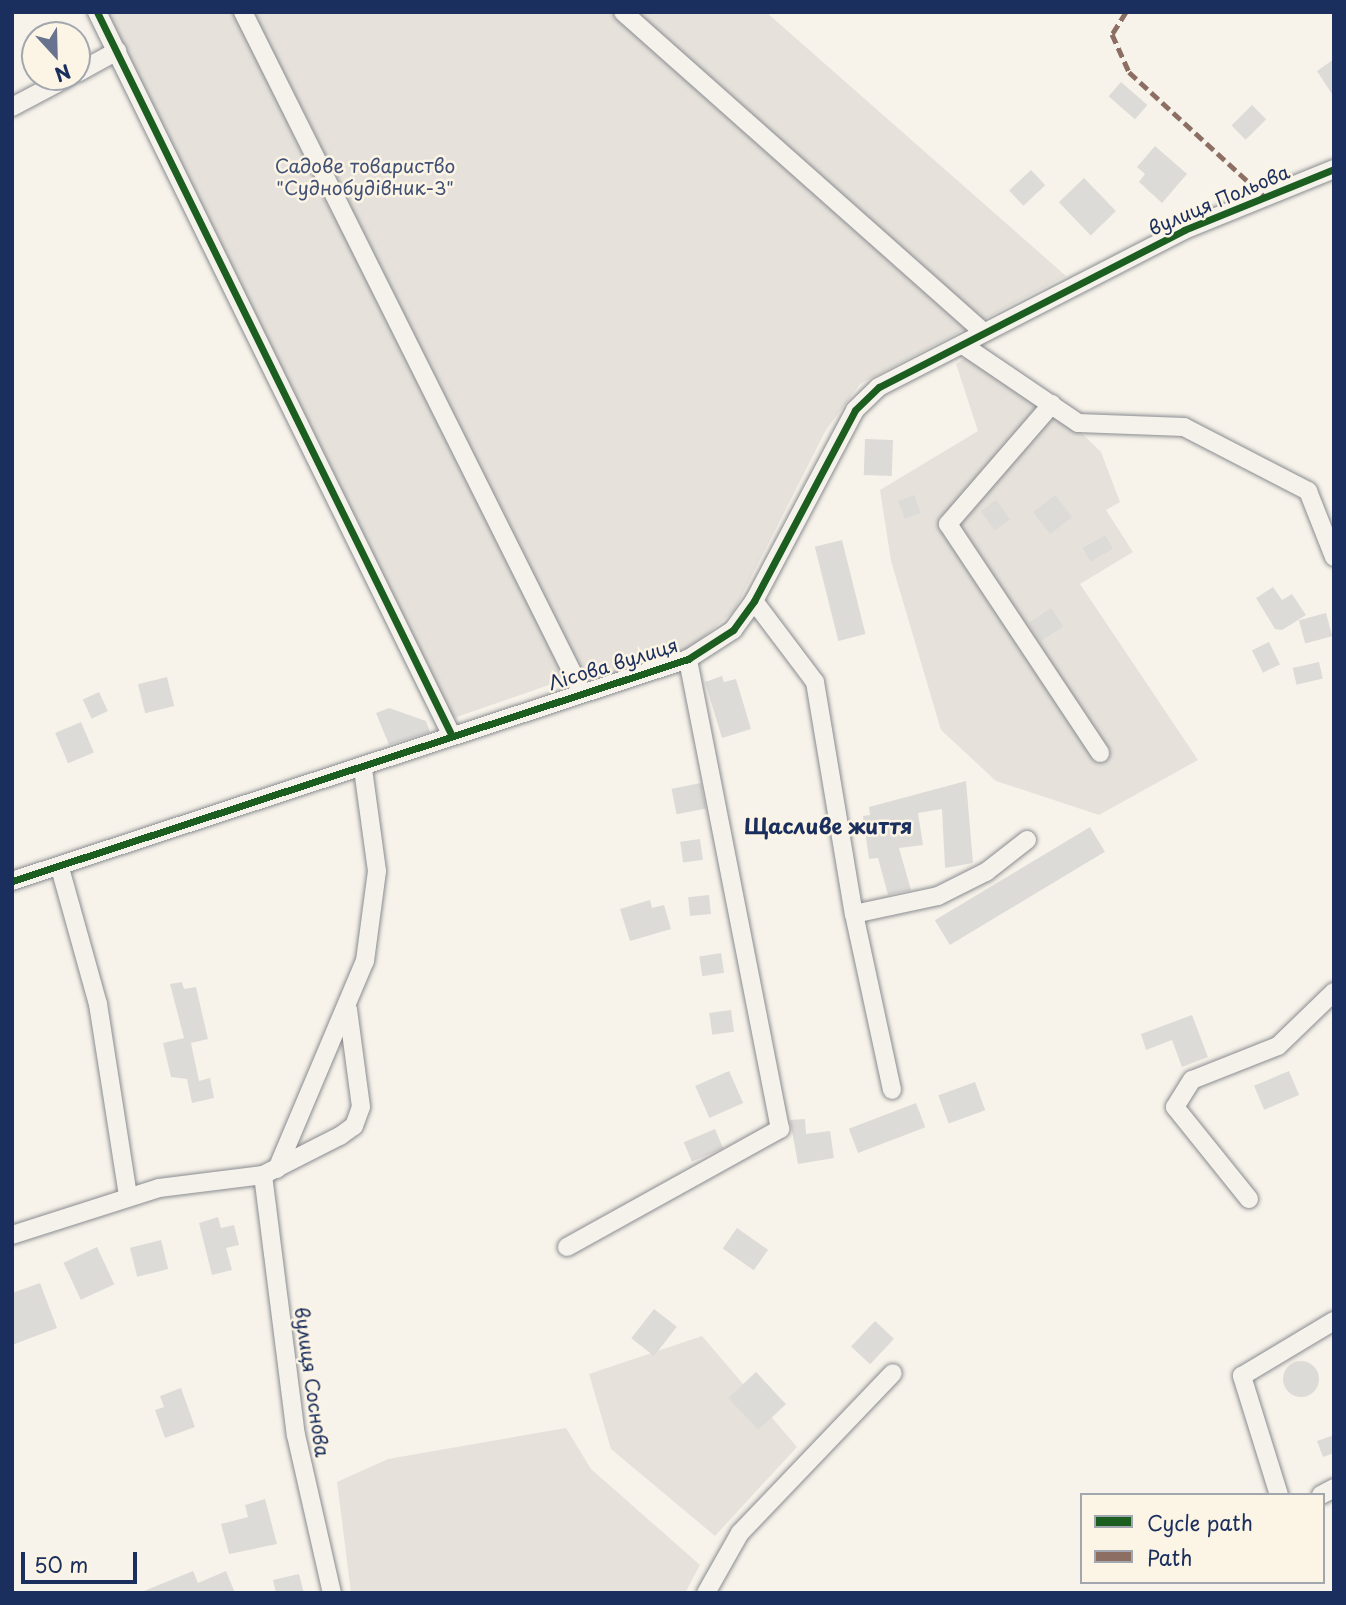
<!DOCTYPE html>
<meta charset="utf-8">
<style>
body{margin:0}
#map{position:relative;width:1346px;height:1605px;overflow:hidden;background:#f7f3ea;font-family:"Playpen Sans",sans-serif}
div>[style]{position:absolute}
.green>*{inset:0;background:#e6e2db}
.building>*{inset:0;background:#dddbd7;transform-origin:0 0}
.round{border-radius:50%}
.roads{filter:drop-shadow(0 0 2px #8a8c91) drop-shadow(0 0 2px #8a8c91)}
.minor>*{height:18px;margin:-9px;padding:0 9px;transform-origin:9px;border-radius:9px;background:#f5f2ec}
.quiet>*{height:5px;margin-top:-2.5px;transform-origin:0;background:repeating-linear-gradient(90deg,#8d6e63 0 10px,transparent 0 15px)}
.cycleway>*{height:7px;margin:-3.5px;padding:0 3.5px;transform-origin:3.5px;border-radius:3.5px;background:#1b5e20}
span{translate:-50% -50%;white-space:nowrap;text-align:center;line-height:1.15;-webkit-text-stroke:5px #fcf5e5;paint-order:stroke}
.park-label{font-size:19px;color:#425176}
.street-label{font-size:19px;color:#1b2f5e}
.neighbourhood-label{font-size:21px;color:#1b2f5e;font-weight:700}
.frame{position:absolute;inset:0;border:14px solid #1b2f5e;pointer-events:none}
.legend{position:absolute;left:1080px;top:1493px;width:245px;height:91px;box-sizing:border-box;background:#fcf5e5;border:2px solid #a2a6af;margin:0;padding:9px 12px;list-style:none;font-size:21px;color:#1b2f5e}
.legend li{display:flex;align-items:center;gap:14px;height:35px}
.legend b{width:35px;border:2px solid #a2a6af}
.north{position:absolute;left:21px;top:21px;width:70px;height:70px;box-sizing:border-box;background:#fcf5e5;border:2px solid #a2a6af;border-radius:50%;rotate:158deg;font-size:19px;font-weight:700;line-height:28px;text-align:center;color:#1b2f5e}
.north::after{content:'';display:block;margin:auto;width:24px;height:32px;background:#68748f;clip-path:polygon(50% 0,100% 100%,50% 72%,0 100%)}
.scale{position:absolute;left:21px;top:1552px;width:116px;height:32px;box-sizing:border-box;border:4px solid #1b2f5e;border-top:0;padding-left:9px;font-size:21px;line-height:24px;white-space:nowrap;color:#1b2f5e;-webkit-text-stroke:5px #fcf5e5;paint-order:stroke}
</style>
<div id="map">
<div class="green">
<div style="clip-path:polygon(97px 12px,766px 12px,1066px 276px,860px 384px,826px 430px,734px 611px,688px 650px,595px 680px,592px 670px,451px 719px)"></div>
<div style="clip-path:polygon(974px 352px,1052px 404px,1101px 452px,1120px 502px,1106px 510px,1133px 552px,1080px 584px,1198px 760px,1099px 815px,996px 781px,941px 730px,891px 561px,880px 490px,978px 431px,956px 364px)"></div>
<div style="clip-path:polygon(702px 1336px,797px 1447px,715px 1536px,611px 1449px,589px 1374px)"></div>
<div style="clip-path:polygon(566px 1428px,591px 1469px,700px 1565px,685px 1593px,351px 1593px,337px 1482px,388px 1459px)"></div>
</div>
<div class="building">
<div style="clip-path:polygon(1334px 59px,1334px 97px,1317px 71px)"></div>
<div style="left:1121px;top:82px;width:35px;height:19px;rotate:41deg"></div>
<div style="left:1252px;top:105px;width:20px;height:29px;rotate:45deg"></div>
<div style="clip-path:polygon(1155px 146px,1187px 174px,1162px 203px,1139px 182px,1145px 174px,1137px 167px)"></div>
<div style="left:1031px;top:170px;width:21px;height:30px;rotate:47deg"></div>
<div style="left:1084px;top:178px;width:46px;height:35px;rotate:46deg"></div>
<div style="left:865px;top:439px;width:28px;height:36px;rotate:2deg"></div>
<div style="left:914px;top:495px;width:19px;height:17px;rotate:69deg"></div>
<div style="left:1055px;top:495px;width:28px;height:28px;rotate:52deg"></div>
<div style="left:996px;top:500px;width:24px;height:19px;rotate:54deg"></div>
<div style="left:1105px;top:535px;width:16px;height:26px;rotate:60deg"></div>
<div style="left:842px;top:540px;width:97px;height:28px;rotate:76deg"></div>
<div style="clip-path:polygon(1273px 587px,1282px 600px,1292px 594px,1306px 615px,1282px 630px,1275px 629px,1256px 598px)"></div>
<div style="left:1051px;top:608px;width:22px;height:27px;rotate:56deg"></div>
<div style="left:1326px;top:613px;width:24px;height:28px;rotate:75deg"></div>
<div style="left:1269px;top:642px;width:25px;height:19px;rotate:64deg"></div>
<div style="left:1319px;top:662px;width:17px;height:27px;rotate:77deg"></div>
<div style="clip-path:polygon(722px 676px,724px 682px,736px 679px,751px 729px,722px 738px,705px 682px)"></div>
<div style="left:167px;top:677px;width:30px;height:30px;rotate:76deg"></div>
<div style="left:99px;top:692px;width:21px;height:18px;rotate:65deg"></div>
<div style="clip-path:polygon(389px 708px,426px 721px,430px 732px,389px 745px,376px 713px)"></div>
<div style="left:81px;top:722px;width:33px;height:28px;rotate:67deg"></div>
<div style="clip-path:polygon(966px 781px,973px 863px,945px 868px,942px 809px,918px 813px,923px 845px,899px 848px,911px 890px,888px 895px,878px 858px,869px 859px,863px 816px,870px 815px,869px 807px)"></div>
<div style="left:701px;top:783px;width:26px;height:30px;rotate:79deg"></div>
<div style="left:1090px;top:827px;width:29px;height:181px;rotate:59deg"></div>
<div style="left:700px;top:839px;width:21px;height:20px;rotate:82deg"></div>
<div style="left:709px;top:895px;width:19px;height:21px;rotate:84deg"></div>
<div style="clip-path:polygon(650px 900px,652px 908px,664px 905px,671px 929px,630px 941px,620px 909px)"></div>
<div style="left:721px;top:953px;width:20px;height:22px;rotate:81deg"></div>
<div style="clip-path:polygon(182px 982px,184px 989px,196px 987px,208px 1039px,191px 1043px,199px 1081px,210px 1078px,214px 1098px,192px 1103px,187px 1079px,171px 1077px,163px 1043px,184px 1038px,170px 984px)"></div>
<div style="left:731px;top:1010px;width:22px;height:22px;rotate:82deg"></div>
<div style="clip-path:polygon(1192px 1015px,1208px 1057px,1182px 1067px,1172px 1040px,1146px 1050px,1141px 1034px)"></div>
<div style="left:729px;top:1071px;width:35px;height:37px;rotate:66deg"></div>
<div style="left:1289px;top:1071px;width:26px;height:38px;rotate:67deg"></div>
<div style="left:975px;top:1082px;width:30px;height:39px;rotate:70deg"></div>
<div style="left:916px;top:1103px;width:26px;height:72px;rotate:69deg"></div>
<div style="clip-path:polygon(805px 1119px,806px 1134px,830px 1131px,834px 1158px,798px 1164px,790px 1120px)"></div>
<div style="left:715px;top:1129px;width:21px;height:34px;rotate:67deg"></div>
<div style="clip-path:polygon(218px 1217px,221px 1228px,234px 1225px,239px 1245px,226px 1248px,232px 1270px,212px 1275px,199px 1223px)"></div>
<div style="left:737px;top:1228px;width:38px;height:25px;rotate:35deg"></div>
<div style="left:161px;top:1240px;width:30px;height:32px;rotate:76deg"></div>
<div style="left:97px;top:1247px;width:41px;height:37px;rotate:65deg"></div>
<div style="clip-path:polygon(40px 1283px,57px 1328px,12px 1345px,12px 1293px)"></div>
<div style="left:654px;top:1309px;width:29px;height:37px;rotate:38deg"></div>
<div style="left:875px;top:1321px;width:26px;height:35px;rotate:43deg"></div>
<div class="round" style="left:1283px;top:1361px;width:36px;height:36px"></div>
<div style="left:756px;top:1372px;width:44px;height:38px;rotate:47deg"></div>
<div style="clip-path:polygon(181px 1388px,195px 1427px,165px 1438px,155px 1410px,164px 1407px,160px 1396px)"></div>
<div style="clip-path:polygon(1334px 1435px,1334px 1453px,1323px 1457px,1317px 1441px)"></div>
<div style="clip-path:polygon(265px 1499px,277px 1544px,229px 1554px,221px 1524px,248px 1517px,245px 1505px)"></div>
<div style="clip-path:polygon(193px 1571px,198px 1583px,226px 1571px,235px 1593px,139px 1593px)"></div>
<div style="clip-path:polygon(299px 1574px,304px 1593px,276px 1593px,273px 1580px)"></div>
</div>
<div class="roads">
<div class="minor">
<div style="left:97px;top:12px;width:804px;rotate:63.88deg"></div>
<div style="left:243px;top:12px;width:758px;rotate:63.5deg"></div>
<div style="left:623px;top:12px;width:482px;rotate:41.6deg"></div>
<div style="left:77px;top:73px;width:46px;rotate:-28.8deg"></div>
<div style="left:12px;top:107px;width:64px;rotate:-27.8deg"></div>
<div style="left:963px;top:345px;width:139px;rotate:34.1deg"></div>
<div style="left:1078px;top:423px;width:106px;rotate:2.2deg"></div>
<div style="left:1184px;top:427px;width:140px;rotate:27.3deg"></div>
<div style="left:1308px;top:491px;width:71px;rotate:68.5deg"></div>
<div style="left:1052px;top:404px;width:159px;rotate:130.9deg"></div>
<div style="left:948px;top:524px;width:275px;rotate:56.4deg"></div>
<div style="left:754px;top:601px;width:101px;rotate:53deg"></div>
<div style="left:815px;top:682px;width:235px;rotate:80.5deg"></div>
<div style="left:854px;top:914px;width:86px;rotate:-12.1deg"></div>
<div style="left:938px;top:896px;width:54px;rotate:-26.6deg"></div>
<div style="left:986px;top:872px;width:52px;rotate:-38deg"></div>
<div style="left:60px;top:868px;width:141px;rotate:74.4deg"></div>
<div style="left:98px;top:1004px;width:194px;rotate:81.1deg"></div>
<div style="left:12px;top:881px;width:712px;rotate:-18.18deg"></div>
<div style="left:688px;top:659px;width:54px;rotate:-32.8deg"></div>
<div style="left:733px;top:630px;width:36px;rotate:-54deg"></div>
<div style="left:754px;top:601px;width:216px;rotate:-62.1deg"></div>
<div style="left:855px;top:410px;width:33px;rotate:-44deg"></div>
<div style="left:879px;top:387px;width:343px;rotate:-27.2deg"></div>
<div style="left:1184px;top:230px;width:162px;rotate:-22.1deg"></div>
<div style="left:854px;top:914px;width:180px;rotate:77.8deg"></div>
<div style="left:277px;top:1169px;width:226px;rotate:-67.1deg"></div>
<div style="left:365px;top:961px;width:91px;rotate:-82.4deg"></div>
<div style="left:377px;top:871px;width:103px;rotate:-97.8deg"></div>
<div style="left:263px;top:1175px;width:262px;rotate:82.8deg"></div>
<div style="left:296px;top:1435px;width:162px;rotate:77.2deg"></div>
<div style="left:1249px;top:1199px;width:118px;rotate:-128.8deg"></div>
<div style="left:1175px;top:1107px;width:32px;rotate:-58deg"></div>
<div style="left:1192px;top:1080px;width:92px;rotate:-21.6deg"></div>
<div style="left:1278px;top:1046px;width:78px;rotate:-44deg"></div>
<div style="left:12px;top:1235px;width:154px;rotate:-17.7deg"></div>
<div style="left:159px;top:1188px;width:105px;rotate:-7.1deg"></div>
<div style="left:263px;top:1175px;width:86px;rotate:-26.9deg"></div>
<div style="left:340px;top:1136px;width:17px;rotate:-36deg"></div>
<div style="left:354px;top:1126px;width:20px;rotate:-70deg"></div>
<div style="left:361px;top:1107px;width:99px;rotate:-97.6deg"></div>
<div style="left:567px;top:1247px;width:244px;rotate:-29deg"></div>
<div style="left:780px;top:1129px;width:479px;rotate:-101.1deg"></div>
<div style="left:1279px;top:1495px;width:125px;rotate:-107.3deg"></div>
<div style="left:1242px;top:1376px;width:107px;rotate:-30.9deg"></div>
<div style="left:1321px;top:1495px;width:15px;rotate:-28deg"></div>
<div style="left:706px;top:1593px;width:69px;rotate:-60.5deg"></div>
<div style="left:740px;top:1533px;width:221px;rotate:-46.3deg"></div>
</div>
</div>
<div class="quiet">
<div style="left:1126px;top:12px;width:26px;rotate:122deg"></div>
<div style="left:1112px;top:34px;width:42px;rotate:65.9deg"></div>
<div style="left:1129px;top:72px;width:185px;rotate:42.6deg"></div>
</div>
<div class="cycleway">
<div style="left:97px;top:12px;width:804px;rotate:63.88deg"></div>
<div style="left:12px;top:881px;width:712px;rotate:-18.18deg"></div>
<div style="left:688px;top:659px;width:54px;rotate:-32.8deg"></div>
<div style="left:733px;top:630px;width:36px;rotate:-54deg"></div>
<div style="left:754px;top:601px;width:216px;rotate:-62.1deg"></div>
<div style="left:855px;top:410px;width:33px;rotate:-44deg"></div>
<div style="left:879px;top:387px;width:343px;rotate:-27.2deg"></div>
<div style="left:1184px;top:230px;width:162px;rotate:-22.1deg"></div>
</div>
<div class="park-label">
<span style="left:365px;top:177px">Садове товариство<br>"Суднобудівник-3"</span>
</div>
<div class="street-label">
<span style="left:1219px;top:200px;rotate:-23deg">вулиця Польова</span>
<span style="left:613px;top:664px;rotate:-17deg">Лісова вулиця</span>
<span style="left:312px;top:1382px;rotate:82deg">вулиця Соснова</span>
</div>
<div class="neighbourhood-label">
<span style="left:828px;top:825px">Щасливе життя</span>
</div>
<div class="frame"></div>
<ul class="legend">
<li><b style="height:9px;background:#1b5e20"></b>Cycle path</li>
<li><b style="height:9px;background:#8d6e63"></b>Path</li>
</ul>
<div class="north">N</div>
<div class="scale">50 m</div>
</div>
